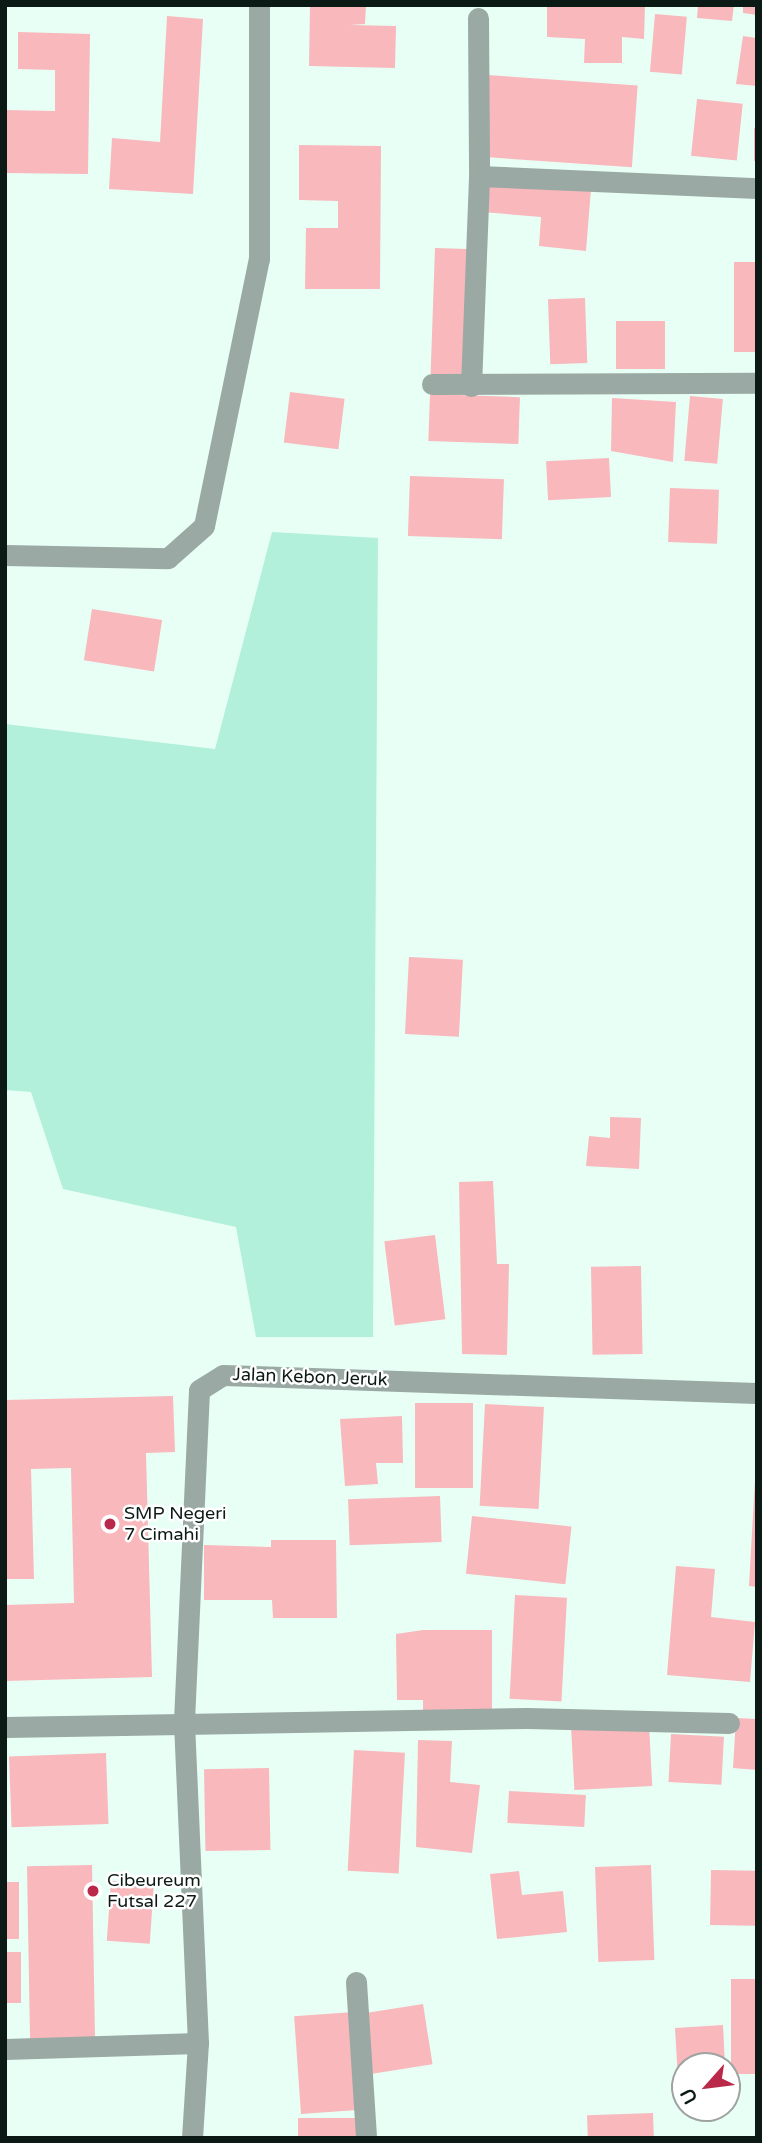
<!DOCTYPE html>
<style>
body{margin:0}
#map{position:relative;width:762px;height:2143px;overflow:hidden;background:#e8fff6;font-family:"Varela Round",sans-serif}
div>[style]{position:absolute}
.green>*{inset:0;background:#b3f0db}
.building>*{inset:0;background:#f8b8bc;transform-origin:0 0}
.minor>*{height:21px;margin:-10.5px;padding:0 10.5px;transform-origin:10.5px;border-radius:10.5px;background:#9aa9a3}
.dots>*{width:19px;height:19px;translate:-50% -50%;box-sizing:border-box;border:4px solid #fff;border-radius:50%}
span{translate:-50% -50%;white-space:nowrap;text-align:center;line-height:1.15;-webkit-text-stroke:5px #fff;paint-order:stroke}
.street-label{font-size:18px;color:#0c1a15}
.poi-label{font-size:18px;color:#0c1a15}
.left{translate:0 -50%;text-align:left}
.frame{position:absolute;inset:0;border:7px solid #0c1a15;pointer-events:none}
.north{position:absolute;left:671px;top:2052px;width:70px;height:70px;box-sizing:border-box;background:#fff;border:2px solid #9ea3a1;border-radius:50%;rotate:242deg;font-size:19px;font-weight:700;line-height:28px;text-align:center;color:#0c1a15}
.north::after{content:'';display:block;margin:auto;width:24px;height:32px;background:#ba2949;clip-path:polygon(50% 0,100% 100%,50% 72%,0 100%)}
</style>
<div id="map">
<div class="green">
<div style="clip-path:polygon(272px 532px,378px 538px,373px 1337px,256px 1337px,236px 1227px,63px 1189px,31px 1092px,5px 1090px,5px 724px,215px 749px)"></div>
</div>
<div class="building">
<div style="clip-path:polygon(310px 5px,366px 5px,365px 24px,350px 25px,396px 26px,395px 68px,309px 66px)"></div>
<div style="clip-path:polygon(547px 5px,645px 5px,644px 39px,622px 37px,622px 63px,584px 63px,585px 39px,547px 37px)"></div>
<div style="clip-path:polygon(698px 5px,734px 5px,732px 21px,697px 18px)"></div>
<div style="clip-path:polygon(743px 5px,757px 5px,757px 15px,743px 13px)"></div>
<div style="left:655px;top:14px;width:32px;height:58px;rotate:5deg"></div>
<div style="clip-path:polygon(167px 16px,203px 19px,193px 194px,109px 189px,112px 138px,160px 142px)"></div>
<div style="clip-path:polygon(18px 32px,90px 34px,88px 174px,5px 173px,5px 110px,55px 111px,55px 70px,18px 69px)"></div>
<div style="clip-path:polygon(743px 36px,757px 38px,757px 86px,736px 84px)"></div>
<div style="left:487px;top:75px;width:151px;height:82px;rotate:4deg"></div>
<div style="left:697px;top:99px;width:46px;height:57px;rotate:6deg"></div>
<div style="left:754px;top:128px;width:3px;height:33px"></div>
<div style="clip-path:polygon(299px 145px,381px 146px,380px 289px,305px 289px,306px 228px,338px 228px,338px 201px,299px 200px)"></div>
<div style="clip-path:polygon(483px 180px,591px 189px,586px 251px,539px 246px,541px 217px,482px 212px)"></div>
<div style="left:435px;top:248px;width:32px;height:133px;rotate:2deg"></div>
<div style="left:734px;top:262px;width:23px;height:90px"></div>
<div style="left:585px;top:298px;width:65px;height:37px;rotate:88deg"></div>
<div style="left:616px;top:321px;width:49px;height:48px"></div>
<div style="left:290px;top:392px;width:55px;height:51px;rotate:7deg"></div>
<div style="left:430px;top:394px;width:90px;height:47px;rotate:2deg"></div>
<div style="left:690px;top:396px;width:33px;height:65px;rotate:5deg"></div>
<div style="clip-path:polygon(612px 398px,676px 402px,673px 462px,611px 451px)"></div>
<div style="left:609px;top:458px;width:39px;height:63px;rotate:87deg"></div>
<div style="left:410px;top:476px;width:94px;height:60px;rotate:2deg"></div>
<div style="left:670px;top:488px;width:49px;height:54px;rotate:2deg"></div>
<div style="left:92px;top:609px;width:71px;height:52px;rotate:9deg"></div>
<div style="left:409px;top:957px;width:54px;height:77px;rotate:3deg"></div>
<div style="clip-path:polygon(610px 1117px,641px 1118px,639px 1169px,586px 1166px,589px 1136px,610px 1138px)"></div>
<div style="clip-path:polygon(493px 1181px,497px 1264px,509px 1264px,507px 1355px,462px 1354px,459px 1182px)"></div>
<div style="left:435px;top:1235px;width:85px;height:51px;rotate:83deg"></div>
<div style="left:641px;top:1266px;width:88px;height:50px;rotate:89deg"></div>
<div style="clip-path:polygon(173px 1396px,175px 1452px,146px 1453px,152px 1677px,5px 1681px,5px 1605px,74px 1603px,71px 1468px,31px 1469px,34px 1579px,5px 1579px,5px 1400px)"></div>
<div style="left:415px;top:1403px;width:58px;height:85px"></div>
<div style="left:485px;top:1404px;width:59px;height:102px;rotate:3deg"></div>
<div style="clip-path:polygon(402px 1416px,403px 1463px,376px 1463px,378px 1484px,345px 1486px,340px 1419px)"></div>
<div style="clip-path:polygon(755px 1479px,757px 1479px,757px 1587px,749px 1586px)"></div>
<div style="left:440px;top:1496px;width:46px;height:92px;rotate:88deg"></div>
<div style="left:472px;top:1516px;width:100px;height:58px;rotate:6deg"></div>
<div style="clip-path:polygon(271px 1540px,336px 1540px,337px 1618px,273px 1618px,272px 1600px,204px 1600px,204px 1545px,271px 1547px)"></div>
<div style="clip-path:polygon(676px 1566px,715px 1569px,711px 1617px,755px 1622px,750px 1682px,667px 1675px)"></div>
<div style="left:515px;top:1595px;width:52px;height:104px;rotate:3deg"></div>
<div style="clip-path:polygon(423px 1630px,492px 1630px,492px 1714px,423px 1714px,423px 1700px,397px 1700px,396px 1634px)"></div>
<div style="clip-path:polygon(736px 1718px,757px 1719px,757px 1770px,733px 1768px)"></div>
<div style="left:649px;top:1724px;width:62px;height:78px;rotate:87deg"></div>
<div style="left:671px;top:1734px;width:53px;height:48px;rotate:3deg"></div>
<div style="clip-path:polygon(418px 1740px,452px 1741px,450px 1782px,480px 1785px,472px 1853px,416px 1847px)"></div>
<div style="left:354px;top:1750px;width:51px;height:121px;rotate:3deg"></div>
<div style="left:106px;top:1753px;width:71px;height:97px;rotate:88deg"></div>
<div style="left:269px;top:1768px;width:82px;height:65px;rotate:89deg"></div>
<div style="left:509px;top:1791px;width:77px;height:32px;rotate:3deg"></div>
<div style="left:92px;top:1865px;width:175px;height:65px;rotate:89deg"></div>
<div style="left:651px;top:1865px;width:95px;height:56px;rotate:88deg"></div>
<div style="left:711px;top:1870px;width:46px;height:55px;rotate:1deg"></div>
<div style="clip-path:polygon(519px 1871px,522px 1895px,563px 1891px,567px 1932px,497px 1939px,490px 1874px)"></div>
<div style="left:111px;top:1881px;width:43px;height:60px;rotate:4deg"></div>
<div style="left:5px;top:1882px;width:14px;height:57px"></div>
<div style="left:5px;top:1952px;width:16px;height:51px"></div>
<div style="left:731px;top:1979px;width:26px;height:95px"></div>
<div style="left:423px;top:2004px;width:61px;height:61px;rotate:81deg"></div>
<div style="left:354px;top:2012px;width:98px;height:60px;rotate:86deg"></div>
<div style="clip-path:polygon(723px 2025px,725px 2066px,685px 2066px,685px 2098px,679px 2098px,675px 2028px)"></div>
<div style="left:653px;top:2113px;width:25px;height:66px;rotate:88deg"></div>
<div style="left:298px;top:2118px;width:65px;height:20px"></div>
</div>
<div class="minor">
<div style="left:478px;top:18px;width:158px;rotate:89.6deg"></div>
<div style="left:432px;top:384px;width:325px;rotate:-0.2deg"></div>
<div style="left:471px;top:386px;width:210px;rotate:-87.8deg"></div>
<div style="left:479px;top:176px;width:278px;rotate:2.5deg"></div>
<div style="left:5px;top:555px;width:163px;rotate:1.1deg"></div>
<div style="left:168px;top:558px;width:48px;rotate:-41.6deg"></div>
<div style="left:204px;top:526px;width:273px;rotate:-78.4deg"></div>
<div style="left:259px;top:259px;width:254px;rotate:-90deg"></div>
<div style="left:5px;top:1727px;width:522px;rotate:-0.99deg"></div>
<div style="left:527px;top:1718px;width:202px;rotate:1.4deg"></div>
<div style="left:356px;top:1982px;width:156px;rotate:86.3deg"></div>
<div style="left:5px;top:2049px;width:193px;rotate:-1.8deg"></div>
<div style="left:192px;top:2138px;width:95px;rotate:-86.4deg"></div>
<div style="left:198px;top:2043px;width:322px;rotate:-92.5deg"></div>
<div style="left:184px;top:1721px;width:331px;rotate:-87.4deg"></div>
<div style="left:199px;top:1390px;width:28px;rotate:-32deg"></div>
<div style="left:223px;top:1375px;width:534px;rotate:1.93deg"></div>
</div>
<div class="dots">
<div style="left:110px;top:1524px;background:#ba2949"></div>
<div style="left:93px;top:1891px;background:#ba2949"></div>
</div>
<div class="street-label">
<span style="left:310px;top:1377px;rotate:2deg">Jalan Kebon Jeruk</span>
</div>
<div class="poi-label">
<span class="left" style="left:124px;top:1524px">SMP Negeri<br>7 Cimahi</span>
<span class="left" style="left:107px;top:1891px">Cibeureum<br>Futsal 227</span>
</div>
<div class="frame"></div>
<div class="north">U</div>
</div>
